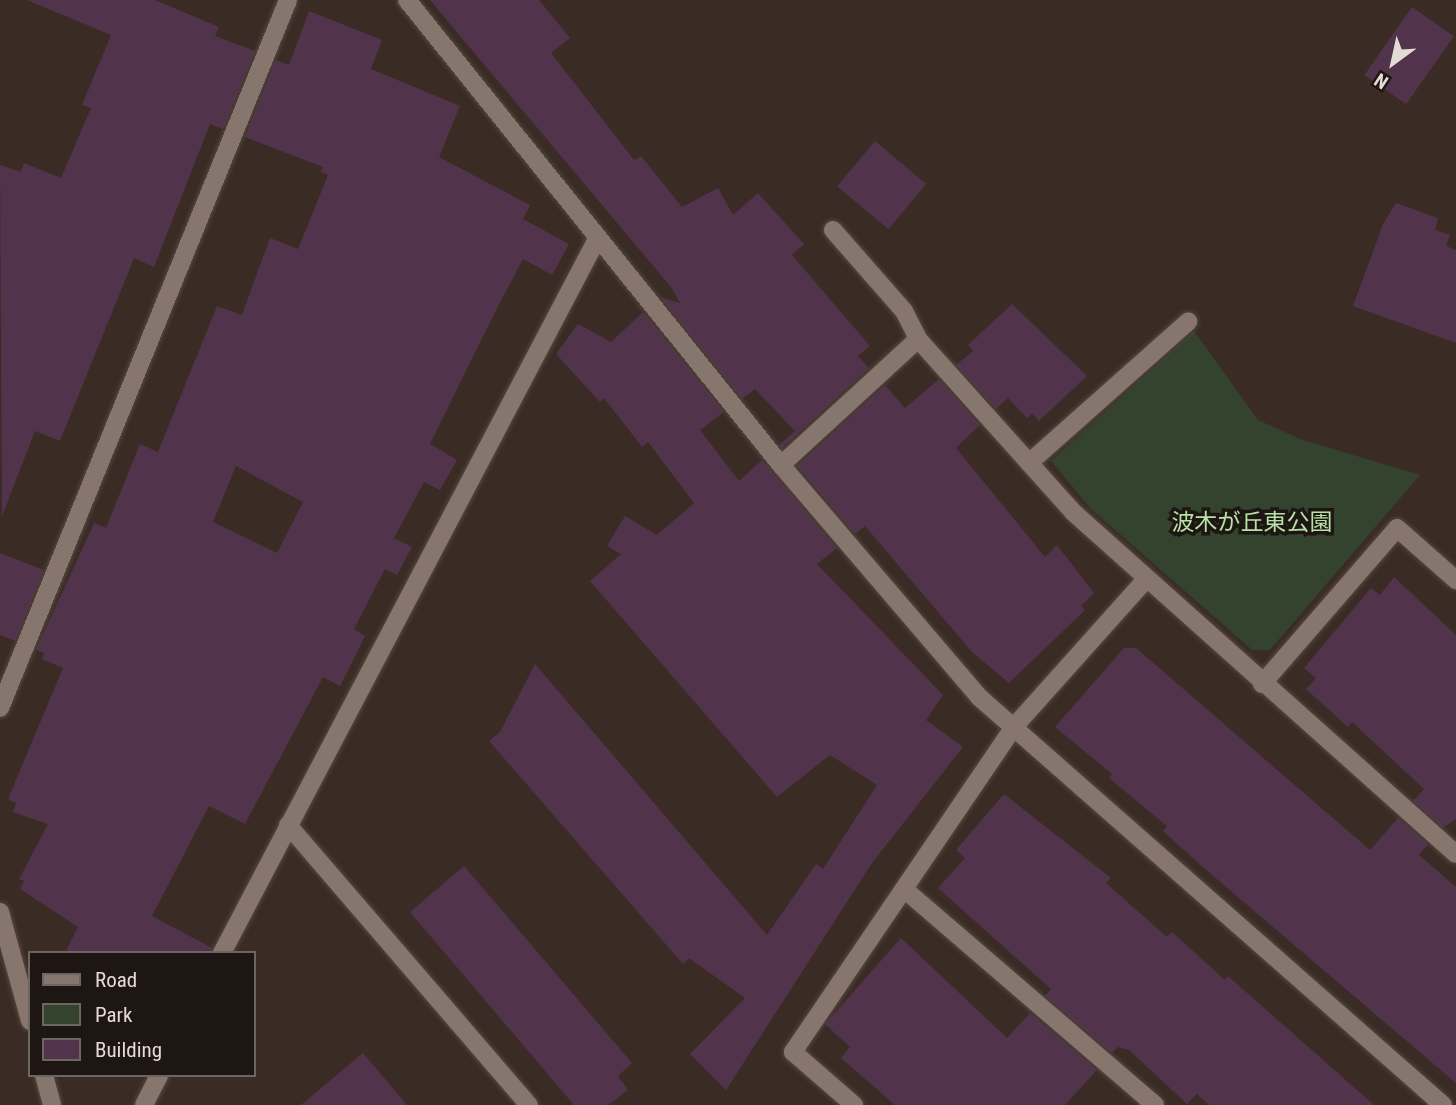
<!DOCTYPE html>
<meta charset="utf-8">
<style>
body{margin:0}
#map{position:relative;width:1456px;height:1105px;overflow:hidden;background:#3a2c24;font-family:"Roboto Condensed","Noto Sans JP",sans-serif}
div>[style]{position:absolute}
.green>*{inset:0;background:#33432d}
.building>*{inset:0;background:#52334c;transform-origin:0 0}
.roads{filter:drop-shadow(0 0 2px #544841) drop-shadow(0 0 2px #544841)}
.minor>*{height:18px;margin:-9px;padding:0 9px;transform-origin:9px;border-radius:9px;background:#87766d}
span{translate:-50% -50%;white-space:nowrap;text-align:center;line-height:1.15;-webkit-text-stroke:7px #1d1612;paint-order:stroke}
.park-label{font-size:23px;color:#b6e0a5}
.legend{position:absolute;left:28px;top:951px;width:228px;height:126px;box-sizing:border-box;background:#1d1612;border:2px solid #6d6560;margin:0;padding:9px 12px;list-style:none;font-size:21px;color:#e5dbd6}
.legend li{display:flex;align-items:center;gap:14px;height:35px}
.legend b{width:35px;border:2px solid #6d6560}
.north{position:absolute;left:1358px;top:28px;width:70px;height:70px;-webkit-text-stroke:5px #1d1612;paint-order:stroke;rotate:213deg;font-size:19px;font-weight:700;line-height:28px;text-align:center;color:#e5dbd6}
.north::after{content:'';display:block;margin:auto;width:24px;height:32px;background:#e5dbd6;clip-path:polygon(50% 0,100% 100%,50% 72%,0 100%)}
</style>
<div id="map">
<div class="green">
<div style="clip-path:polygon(1194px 331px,1258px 420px,1300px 439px,1420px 475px,1270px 650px,1252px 650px,1090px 508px,1051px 461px)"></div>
</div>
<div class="building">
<div style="clip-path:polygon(27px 0,155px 0,219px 27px,215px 36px,255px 51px,223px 129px,210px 124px,154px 267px,134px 258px,60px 441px,35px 431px,2px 516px,0 165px,21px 172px,24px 163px,61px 178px,91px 108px,82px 105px,111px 35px)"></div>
<div style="clip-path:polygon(430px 0,539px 0,570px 38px,551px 53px,634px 160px,641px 156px,682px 207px,718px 188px,733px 215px,758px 193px,804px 244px,792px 255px,870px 346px,858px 356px,869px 368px,782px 448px,779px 445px,795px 431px,755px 389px,742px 399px,660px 297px,680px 303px,671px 287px)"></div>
<div style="left:1412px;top:7px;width:51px;height:83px;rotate:35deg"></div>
<div style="clip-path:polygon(evenodd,309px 11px,382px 40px,371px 69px,460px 106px,439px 157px,530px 205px,523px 219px,569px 244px,552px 275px,523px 259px,495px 312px,430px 444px,457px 460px,440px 490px,424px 482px,394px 538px,412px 547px,397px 575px,385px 569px,354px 629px,365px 636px,340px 686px,323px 677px,245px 824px,209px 806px,152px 916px,212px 948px,211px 953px,65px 953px,78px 927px,20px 889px,24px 881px,19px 879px,48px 824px,13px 812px,16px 803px,8px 799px,63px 668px,42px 659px,44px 653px,36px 650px,94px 523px,106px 528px,140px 444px,158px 452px,217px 306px,242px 315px,270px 238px,298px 249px,328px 175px,321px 172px,323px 167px,245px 137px,276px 60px,289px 65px,309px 11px,236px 466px,303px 502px,277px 553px,213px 522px,236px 466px)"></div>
<div style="left:875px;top:141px;width:67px;height:59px;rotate:40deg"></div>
<div style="clip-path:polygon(1396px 203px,1438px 218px,1435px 230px,1450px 235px,1446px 246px,1456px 250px,1456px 343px,1353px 306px,1383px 224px)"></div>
<div style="clip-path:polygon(1012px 304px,1087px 376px,1039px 421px,1032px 413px,1027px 418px,1008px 398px,996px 409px,956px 365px,973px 351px,968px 345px)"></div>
<div style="clip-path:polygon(643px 312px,724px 412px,700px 430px,739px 481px,762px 460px,837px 548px,817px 564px,943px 695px,926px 720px,963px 747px,872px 863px,726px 1090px,690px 1054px,745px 998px,689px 958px,683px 964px,489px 741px,500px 732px,535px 664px,767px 935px,816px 864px,823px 869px,877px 785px,830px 755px,777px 797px,590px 581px,621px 554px,607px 546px,625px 516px,657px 535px,694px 503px,648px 442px,642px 447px,604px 398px,600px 402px,556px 354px,578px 324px,611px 342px)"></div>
<div style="clip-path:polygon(939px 379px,980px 425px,956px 448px,1045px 557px,1057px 545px,1094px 593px,1081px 606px,1085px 610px,1009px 683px,972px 652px,865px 526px,855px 534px,797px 466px,885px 385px,905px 408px)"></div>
<div style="clip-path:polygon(0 553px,44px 570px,15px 641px,0 635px)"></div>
<div style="clip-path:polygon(1394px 577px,1456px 635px,1456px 819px,1443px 828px,1413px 801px,1424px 789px,1352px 722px,1348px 727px,1306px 689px,1316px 678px,1304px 668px,1371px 588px,1380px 595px)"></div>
<div style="clip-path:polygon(1124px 648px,1136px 648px,1370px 850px,1398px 818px,1428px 844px,1419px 855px,1456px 887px,1456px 1083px,1205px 869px,1163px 831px,1167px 826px,1109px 778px,1112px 774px,1055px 727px)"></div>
<div style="clip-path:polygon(1004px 794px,1111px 878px,1106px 883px,1167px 937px,1172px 932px,1225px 980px,1228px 976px,1374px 1105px,1209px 1105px,1197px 1094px,1187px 1104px,1129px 1050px,1118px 1047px,1112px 1053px,1045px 996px,1051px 989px,938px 888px,965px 858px,956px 850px)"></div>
<div style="clip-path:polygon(464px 866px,632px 1063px,618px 1076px,628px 1090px,608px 1105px,574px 1105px,410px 912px)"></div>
<div style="clip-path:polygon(901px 938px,1007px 1038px,1030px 1013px,1097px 1070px,1065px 1105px,895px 1105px,841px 1058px,850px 1047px,825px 1024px)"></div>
<div style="clip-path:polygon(363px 1053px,407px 1105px,301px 1105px)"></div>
</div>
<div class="roads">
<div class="minor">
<div style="left:407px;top:0;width:597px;rotate:51.19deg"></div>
<div style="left:781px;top:465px;width:305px;rotate:49.5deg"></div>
<div style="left:979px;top:697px;width:618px;rotate:41.33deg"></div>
<div style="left:833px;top:230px;width:108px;rotate:48.8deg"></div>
<div style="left:904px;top:311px;width:31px;rotate:63deg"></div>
<div style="left:1029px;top:463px;width:213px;rotate:-41.6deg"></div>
<div style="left:781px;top:465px;width:186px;rotate:-42.6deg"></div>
<div style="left:918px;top:339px;width:232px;rotate:48.1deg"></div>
<div style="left:1073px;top:512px;width:513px;rotate:41.76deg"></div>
<div style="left:1262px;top:684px;width:206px;rotate:-49.1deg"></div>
<div style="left:1397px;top:528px;width:79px;rotate:41.4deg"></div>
<div style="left:0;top:708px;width:764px;rotate:-67.86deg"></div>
<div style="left:288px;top:825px;width:369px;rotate:49.3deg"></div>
<div style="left:904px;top:889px;width:331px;rotate:40.7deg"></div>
<div style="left:0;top:912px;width:113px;rotate:74.6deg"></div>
<div style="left:222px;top:953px;width:806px;rotate:-62.29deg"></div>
<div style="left:44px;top:1075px;width:31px;rotate:75deg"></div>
<div style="left:144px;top:1105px;width:34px;rotate:-63deg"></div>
<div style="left:854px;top:1105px;width:81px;rotate:-139deg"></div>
<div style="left:793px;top:1052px;width:392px;rotate:-55.8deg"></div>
<div style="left:1013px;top:728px;width:200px;rotate:-48.2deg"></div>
</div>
</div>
<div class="park-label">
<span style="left:1252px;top:523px">波木が丘東公園</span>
</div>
<ul class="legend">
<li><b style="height:9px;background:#87766d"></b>Road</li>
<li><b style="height:19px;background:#33432d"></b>Park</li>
<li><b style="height:19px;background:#52334c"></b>Building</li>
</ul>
<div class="north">N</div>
</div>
